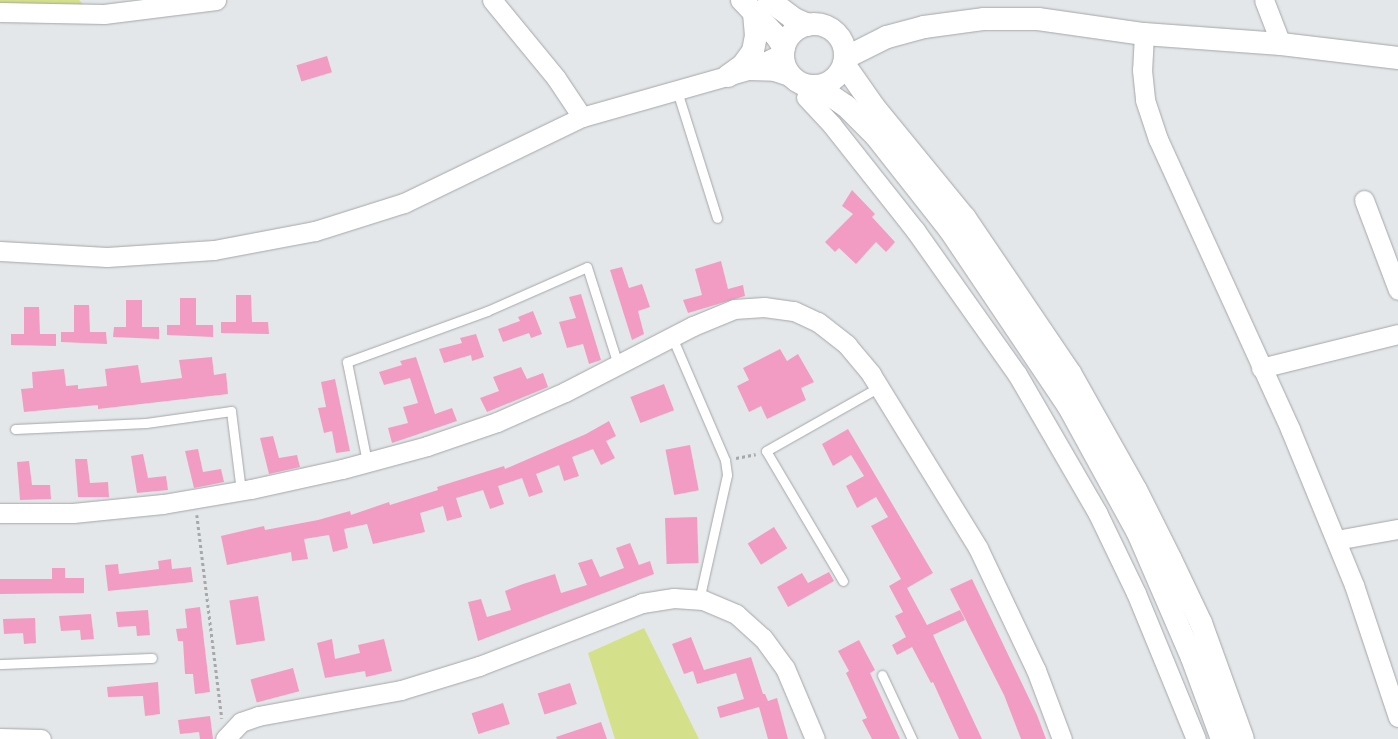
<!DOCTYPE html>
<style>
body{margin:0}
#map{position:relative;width:1398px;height:739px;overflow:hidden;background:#e4e7e9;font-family:Montserrat,sans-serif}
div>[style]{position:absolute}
.green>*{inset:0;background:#d5e08a}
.building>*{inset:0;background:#f29cc3;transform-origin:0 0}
.path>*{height:2.5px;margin-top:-1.25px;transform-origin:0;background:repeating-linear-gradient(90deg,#a6a8aa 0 3px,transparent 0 6px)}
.roads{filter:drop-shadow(0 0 1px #a4a6a9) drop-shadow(0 0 1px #a4a6a9)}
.service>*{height:9px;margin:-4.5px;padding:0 4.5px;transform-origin:4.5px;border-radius:4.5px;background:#fff}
.minor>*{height:19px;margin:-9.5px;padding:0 9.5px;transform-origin:9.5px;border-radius:9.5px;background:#fff}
.tertiary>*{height:22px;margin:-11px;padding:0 11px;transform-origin:11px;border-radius:11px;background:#fff}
.tertiary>.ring{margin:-11px;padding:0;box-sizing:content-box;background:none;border:22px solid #fff;border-radius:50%}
span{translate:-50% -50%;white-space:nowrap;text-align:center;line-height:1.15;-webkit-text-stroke:4px #f1f4f6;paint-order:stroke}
</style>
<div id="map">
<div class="green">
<div style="clip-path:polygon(0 0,79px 0,84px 5px,0 3px)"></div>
<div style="clip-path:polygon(644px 628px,699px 739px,615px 739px,588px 653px)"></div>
</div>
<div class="building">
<div style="left:327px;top:56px;width:17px;height:32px;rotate:73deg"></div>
<div style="clip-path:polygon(852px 190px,875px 214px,872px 217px,895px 242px,886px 252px,876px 242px,856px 264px,839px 248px,835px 252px,825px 242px,853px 214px,842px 206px)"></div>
<div style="clip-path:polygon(721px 261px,728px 289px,743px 285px,745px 296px,688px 313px,683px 300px,702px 295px,695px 269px)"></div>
<div style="clip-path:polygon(622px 267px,629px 288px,642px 284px,650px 307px,638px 311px,644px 334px,632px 340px,610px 270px)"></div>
<div style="clip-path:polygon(581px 294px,601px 360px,589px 364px,583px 344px,567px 348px,559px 322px,576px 318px,569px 297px)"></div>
<div style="clip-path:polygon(236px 295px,251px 295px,252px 322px,268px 322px,269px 334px,221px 333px,221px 322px,236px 322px)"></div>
<div style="clip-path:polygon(180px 298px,196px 298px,196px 325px,213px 325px,213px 337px,167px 335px,167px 325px,180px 325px)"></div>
<div style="clip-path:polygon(126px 300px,142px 300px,142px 327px,159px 327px,159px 339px,113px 337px,114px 327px,126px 327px)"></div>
<div style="clip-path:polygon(74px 305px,89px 305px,90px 332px,106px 332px,107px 344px,61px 342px,61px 332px,74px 332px)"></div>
<div style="clip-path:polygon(24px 307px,39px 307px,40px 334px,56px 334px,56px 346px,11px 345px,11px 334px,24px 334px)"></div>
<div style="clip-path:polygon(533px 311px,542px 334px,531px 338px,529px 333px,503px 342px,498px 329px,520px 321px,518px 317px)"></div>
<div style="clip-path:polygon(476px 334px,484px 357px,472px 361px,471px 355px,444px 363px,439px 349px,462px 343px,460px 338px)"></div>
<div style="clip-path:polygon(780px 349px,787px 361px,798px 354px,814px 382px,801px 388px,806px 400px,767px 419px,761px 406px,749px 412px,737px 386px,749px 380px,743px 368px)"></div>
<div style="clip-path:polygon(212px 357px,214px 375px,226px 373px,228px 394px,98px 409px,98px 405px,24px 412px,21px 389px,33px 388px,32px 372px,64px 369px,66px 386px,78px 385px,78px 389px,107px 386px,105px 369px,138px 365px,141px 383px,182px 378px,179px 360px)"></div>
<div style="clip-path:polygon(416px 357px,435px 414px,452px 408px,457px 421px,392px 443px,388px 428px,408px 423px,403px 407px,418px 403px,410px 378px,384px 385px,379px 372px,402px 365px,400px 361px)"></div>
<div style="clip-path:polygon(521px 367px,527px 379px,543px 373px,548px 387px,487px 412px,480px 398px,499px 391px,493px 377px)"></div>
<div style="clip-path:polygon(335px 379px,350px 451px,336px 453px,332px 431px,324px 433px,318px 408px,326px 407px,321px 382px)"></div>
<div style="left:664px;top:384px;width:28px;height:36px;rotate:69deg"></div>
<div style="clip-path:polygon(609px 421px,616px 436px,606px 441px,615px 458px,601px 465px,593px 449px,572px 457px,579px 476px,564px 481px,559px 465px,536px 474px,543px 492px,529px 497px,522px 478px,498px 486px,504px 504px,490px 509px,483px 490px,456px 498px,462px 517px,447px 521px,443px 506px,420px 513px,425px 532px,373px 544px,367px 524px,344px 529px,348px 548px,333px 552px,329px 535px,304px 539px,308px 559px,292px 561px,291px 552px,227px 565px,221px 536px,264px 526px,265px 530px,318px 520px,350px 511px,351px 515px,389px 502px,390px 505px,438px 490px,437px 487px,504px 466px,505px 469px,586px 434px)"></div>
<div style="clip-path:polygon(848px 429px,933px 573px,907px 588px,927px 625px,960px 610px,965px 620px,933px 635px,982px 739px,959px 739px,933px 682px,931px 683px,912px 647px,897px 655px,892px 645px,906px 637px,895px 616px,903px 612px,889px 586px,901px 579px,871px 526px,888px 517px,876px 497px,857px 508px,846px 486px,864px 476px,851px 455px,833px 466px,822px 444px)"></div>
<div style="clip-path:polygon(273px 436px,279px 458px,297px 455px,300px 467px,269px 474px,260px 438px)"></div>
<div style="left:690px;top:445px;width:46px;height:25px;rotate:79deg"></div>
<div style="clip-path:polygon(198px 449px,203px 472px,221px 469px,224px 482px,194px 488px,185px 451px)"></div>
<div style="clip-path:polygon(143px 454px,148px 478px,166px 476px,168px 490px,137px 493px,131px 456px)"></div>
<div style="clip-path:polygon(75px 459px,87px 459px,90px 483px,108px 482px,109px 497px,78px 497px)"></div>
<div style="clip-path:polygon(29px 461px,32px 485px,50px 485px,51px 499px,20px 500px,17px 462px)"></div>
<div style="left:697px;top:517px;width:46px;height:32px;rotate:88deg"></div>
<div style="left:774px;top:527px;width:25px;height:31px;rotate:58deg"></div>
<div style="clip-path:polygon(630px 543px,639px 565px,650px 561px,654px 574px,478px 641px,468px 602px,481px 599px,487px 617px,511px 610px,505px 591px,523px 584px,555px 574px,561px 593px,587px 585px,578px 563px,592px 559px,600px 577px,624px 568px,616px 548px)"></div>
<div style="clip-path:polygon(171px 559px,172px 569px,191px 567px,193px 582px,108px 591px,105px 565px,118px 564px,119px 574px,159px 569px,158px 561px)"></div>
<div style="clip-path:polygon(52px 568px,65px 568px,65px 578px,84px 578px,84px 593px,0 594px,0 579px,52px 579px)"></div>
<div style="clip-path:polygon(829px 572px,834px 581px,788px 607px,777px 587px,802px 573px,808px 583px)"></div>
<div style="clip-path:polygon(972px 579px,1037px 715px,1046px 739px,1021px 739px,1004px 695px,950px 589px)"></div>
<div style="left:258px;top:596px;width:45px;height:29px;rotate:81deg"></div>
<div style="clip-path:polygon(200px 607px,210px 692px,195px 694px,193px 674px,185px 674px,183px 641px,178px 641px,176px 629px,187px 628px,185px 609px)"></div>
<div style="clip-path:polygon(148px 610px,150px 635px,137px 636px,136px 626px,118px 627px,116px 612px)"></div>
<div style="clip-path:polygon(91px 614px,94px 639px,81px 640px,80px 630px,61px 631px,59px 616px)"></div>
<div style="clip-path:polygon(35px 618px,36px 643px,24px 644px,23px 633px,4px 634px,3px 619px)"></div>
<div style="clip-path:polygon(691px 637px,704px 670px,751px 657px,763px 694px,765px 694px,768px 701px,777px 698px,788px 739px,768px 739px,759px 707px,720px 718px,717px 707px,744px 699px,736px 673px,697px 684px,693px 671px,684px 674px,672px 644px)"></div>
<div style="clip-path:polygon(332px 639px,335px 659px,360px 653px,358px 645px,384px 639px,392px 671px,366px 677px,365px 671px,325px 678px,317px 643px)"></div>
<div style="clip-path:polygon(859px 640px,875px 670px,870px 673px,900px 739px,872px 739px,862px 720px,867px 718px,846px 673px,849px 671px,838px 651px)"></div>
<div style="left:293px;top:668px;width:24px;height:44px;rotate:75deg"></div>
<div style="clip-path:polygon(158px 682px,160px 714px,145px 716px,143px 696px,108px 697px,107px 687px)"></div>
<div style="left:570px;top:683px;width:22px;height:34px;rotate:72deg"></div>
<div style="left:503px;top:703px;width:22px;height:33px;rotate:72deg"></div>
<div style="clip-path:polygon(210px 716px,213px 739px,200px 739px,199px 732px,180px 734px,178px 720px)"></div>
<div style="clip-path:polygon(601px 722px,607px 739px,557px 739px,556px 737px)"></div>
</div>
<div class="path">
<div style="left:736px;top:458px;width:20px;rotate:-11deg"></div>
<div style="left:197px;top:515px;width:205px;rotate:83deg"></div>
</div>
<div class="roads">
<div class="service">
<div style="left:677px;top:91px;width:133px;rotate:72.5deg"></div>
<div style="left:672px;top:337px;width:134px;rotate:66.7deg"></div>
<div style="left:725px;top:460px;width:15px;rotate:82deg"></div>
<div style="left:727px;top:475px;width:128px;rotate:102.6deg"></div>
<div style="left:15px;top:429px;width:131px;rotate:-2.6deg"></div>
<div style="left:146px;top:423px;width:86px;rotate:-8deg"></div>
<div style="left:231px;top:411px;width:81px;rotate:82.9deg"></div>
<div style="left:367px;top:462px;width:102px;rotate:-101.3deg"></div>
<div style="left:347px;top:362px;width:149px;rotate:-20deg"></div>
<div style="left:487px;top:311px;width:109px;rotate:-23.7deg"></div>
<div style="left:587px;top:267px;width:103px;rotate:72.4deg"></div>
<div style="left:843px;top:581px;width:151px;rotate:-120.6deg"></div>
<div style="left:766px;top:451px;width:130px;rotate:-29.5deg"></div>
<div style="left:0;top:664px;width:152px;rotate:-2.3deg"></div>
<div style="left:882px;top:675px;width:71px;rotate:64.9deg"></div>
</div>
<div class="minor">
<div style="left:492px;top:0;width:101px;rotate:50.6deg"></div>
<div style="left:556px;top:78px;width:47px;rotate:56.3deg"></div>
<div style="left:1264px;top:0;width:47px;rotate:68.9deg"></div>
<div style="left:0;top:12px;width:104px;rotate:1.1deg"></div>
<div style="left:104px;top:14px;width:113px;rotate:-7.1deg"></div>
<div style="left:1144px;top:34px;width:36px;rotate:93deg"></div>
<div style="left:1142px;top:70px;width:30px;rotate:84deg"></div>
<div style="left:1145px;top:100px;width:41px;rotate:71.6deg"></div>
<div style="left:1158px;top:139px;width:319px;rotate:65.5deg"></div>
<div style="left:1290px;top:429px;width:169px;rotate:67.7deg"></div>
<div style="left:1354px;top:585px;width:139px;rotate:71.6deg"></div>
<div style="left:749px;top:70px;width:25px;rotate:2deg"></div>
<div style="left:774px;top:71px;width:19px;rotate:18deg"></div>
<div style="left:806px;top:97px;width:38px;rotate:47deg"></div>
<div style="left:832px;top:125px;width:134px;rotate:51.7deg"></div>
<div style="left:915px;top:230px;width:176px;rotate:54.7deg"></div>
<div style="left:1017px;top:374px;width:160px;rotate:59.9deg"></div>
<div style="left:1097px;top:512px;width:90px;rotate:64.3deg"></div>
<div style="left:1136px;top:593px;width:158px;rotate:67.7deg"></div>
<div style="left:1364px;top:200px;width:96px;rotate:69.3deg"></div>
<div style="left:0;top:251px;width:107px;rotate:3.2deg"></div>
<div style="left:107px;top:257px;width:107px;rotate:-3.7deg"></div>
<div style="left:214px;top:250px;width:103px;rotate:-10.7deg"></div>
<div style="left:315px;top:231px;width:93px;rotate:-17.5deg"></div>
<div style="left:404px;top:203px;width:198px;rotate:-25.8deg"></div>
<div style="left:582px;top:117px;width:173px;rotate:-15.8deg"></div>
<div style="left:748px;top:70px;width:39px;rotate:-26deg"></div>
<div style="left:1261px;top:368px;width:141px;rotate:-13.9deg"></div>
<div style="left:0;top:513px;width:73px"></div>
<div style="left:73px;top:513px;width:90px;rotate:-5.7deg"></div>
<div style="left:163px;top:504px;width:89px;rotate:-9.7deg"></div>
<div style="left:251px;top:489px;width:93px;rotate:-12.4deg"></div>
<div style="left:342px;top:469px;width:88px;rotate:-15.1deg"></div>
<div style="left:427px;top:446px;width:74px;rotate:-18.9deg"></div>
<div style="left:497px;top:422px;width:74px;rotate:-23.8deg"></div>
<div style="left:565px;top:392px;width:144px;rotate:-27.3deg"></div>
<div style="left:693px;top:326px;width:44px;rotate:-22.5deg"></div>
<div style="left:734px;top:309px;width:30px;rotate:-4deg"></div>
<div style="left:764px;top:307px;width:30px;rotate:8deg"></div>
<div style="left:794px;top:311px;width:26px;rotate:25deg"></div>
<div style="left:818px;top:322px;width:37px;rotate:38deg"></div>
<div style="left:847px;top:345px;width:38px;rotate:50deg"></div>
<div style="left:871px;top:374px;width:204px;rotate:58.4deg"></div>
<div style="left:978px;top:548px;width:135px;rotate:64.6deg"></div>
<div style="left:1036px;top:670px;width:74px;rotate:69.4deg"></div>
<div style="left:1336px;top:540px;width:63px;rotate:-10.1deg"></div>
<div style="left:0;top:738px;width:41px;rotate:1.4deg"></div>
<div style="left:225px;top:739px;width:23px;rotate:-47deg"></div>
<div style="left:241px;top:722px;width:18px;rotate:-19deg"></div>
<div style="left:258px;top:716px;width:145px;rotate:-10.3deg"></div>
<div style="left:401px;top:690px;width:82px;rotate:-17.1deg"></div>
<div style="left:479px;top:666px;width:175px;rotate:-21.1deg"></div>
<div style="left:642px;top:603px;width:32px;rotate:-9deg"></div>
<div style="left:674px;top:598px;width:29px;rotate:4deg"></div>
<div style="left:703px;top:600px;width:36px;rotate:23deg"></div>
<div style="left:736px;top:614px;width:36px;rotate:42deg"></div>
<div style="left:763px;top:638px;width:37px;rotate:54deg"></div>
<div style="left:785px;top:668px;width:77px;rotate:67.1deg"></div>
</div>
<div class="tertiary">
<div style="left:742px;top:0;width:51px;rotate:46.6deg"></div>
<div style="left:777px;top:37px;width:13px;rotate:58deg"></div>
<div style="left:769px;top:0;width:31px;rotate:37deg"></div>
<div style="left:794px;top:19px;width:15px;rotate:23deg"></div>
<div class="ring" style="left:783px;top:24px;width:40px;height:40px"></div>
<div style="left:845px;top:58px;width:47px;rotate:-26.6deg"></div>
<div style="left:887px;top:37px;width:38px;rotate:-15deg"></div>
<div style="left:924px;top:27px;width:61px;rotate:-7.6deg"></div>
<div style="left:984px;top:19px;width:54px"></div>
<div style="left:1038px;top:19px;width:107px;rotate:8.1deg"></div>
<div style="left:1144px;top:34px;width:137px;rotate:4.2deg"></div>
<div style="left:1281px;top:44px;width:118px;rotate:6.8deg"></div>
<div style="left:844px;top:64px;width:52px;rotate:55.1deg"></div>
<div style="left:874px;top:107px;width:144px;rotate:50.7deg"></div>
<div style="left:965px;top:218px;width:187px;rotate:55.9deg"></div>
<div style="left:1070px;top:373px;width:134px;rotate:60.6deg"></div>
<div style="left:1136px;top:490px;width:78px;rotate:63.4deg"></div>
<div style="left:1171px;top:560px;width:70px;rotate:64.5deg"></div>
<div style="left:1201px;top:623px;width:123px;rotate:70.1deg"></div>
<div style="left:728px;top:76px;width:19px;rotate:-36deg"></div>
<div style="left:743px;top:65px;width:17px;rotate:-54deg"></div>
<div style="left:753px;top:51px;width:15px;rotate:-79deg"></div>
<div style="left:756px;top:36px;width:23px;rotate:-95deg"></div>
<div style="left:817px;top:86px;width:35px;rotate:35deg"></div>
<div style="left:846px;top:106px;width:42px;rotate:45deg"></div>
<div style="left:876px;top:136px;width:120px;rotate:51.8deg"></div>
<div style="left:950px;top:230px;width:213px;rotate:56.1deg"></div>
<div style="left:1069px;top:407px;width:144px;rotate:61.3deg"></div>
<div style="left:1138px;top:533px;width:136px;rotate:66.6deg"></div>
<div style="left:1192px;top:658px;width:86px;rotate:69.7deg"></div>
</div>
</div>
</div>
